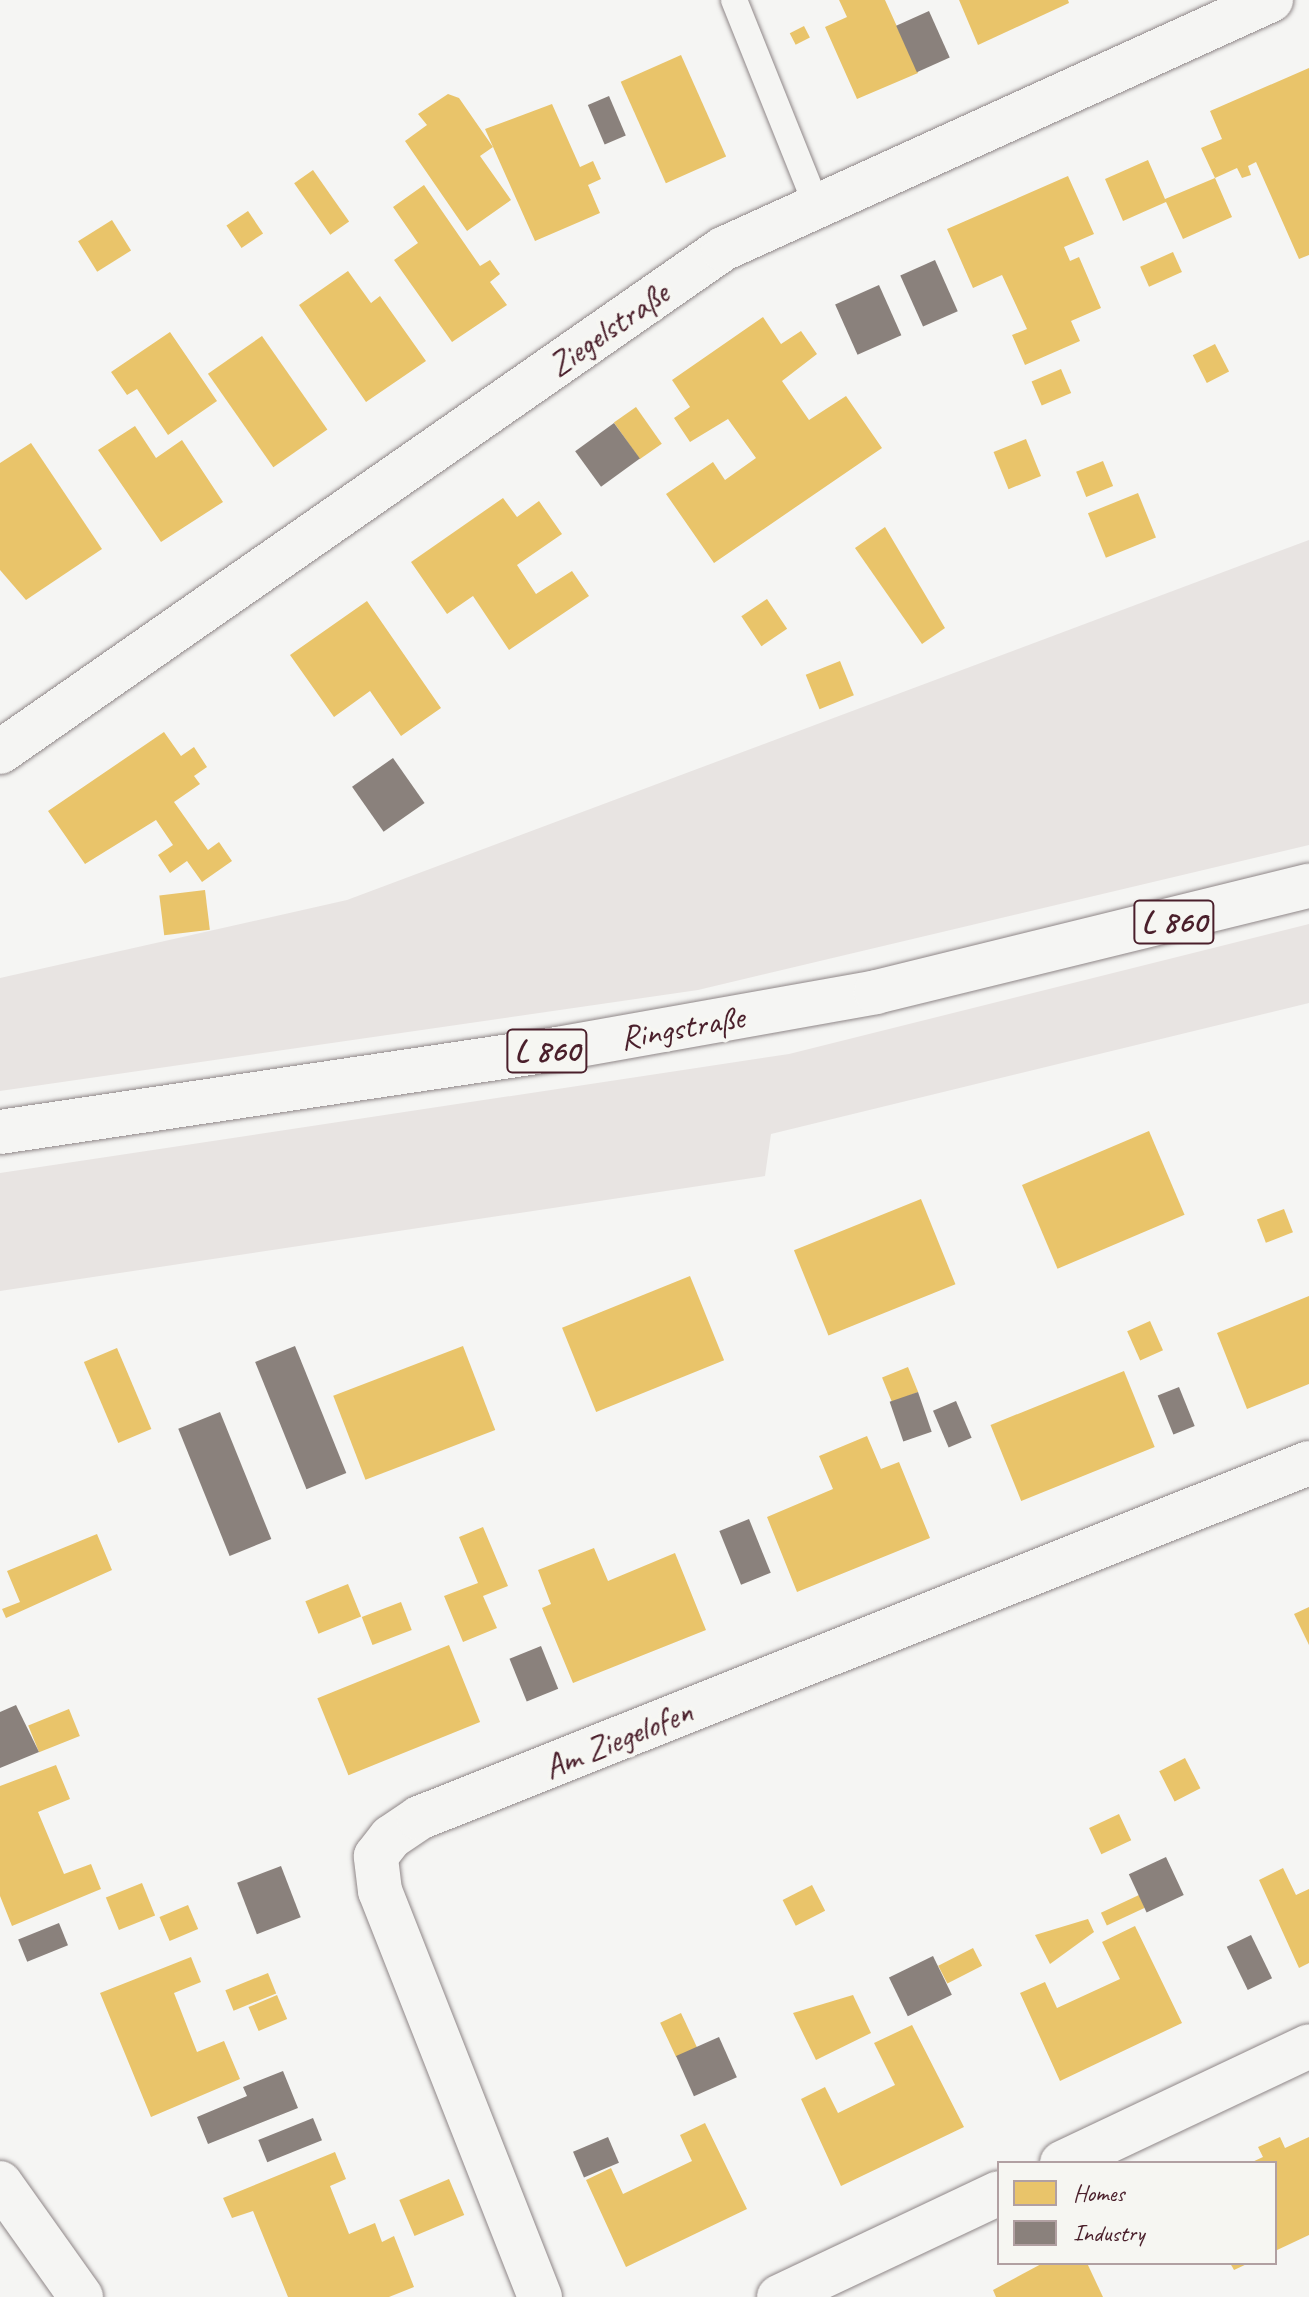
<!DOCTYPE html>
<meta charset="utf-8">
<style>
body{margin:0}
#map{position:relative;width:1309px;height:2297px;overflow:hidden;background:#f5f5f3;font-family:Caveat,sans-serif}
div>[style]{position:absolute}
.green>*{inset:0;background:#e8e4e2}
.homes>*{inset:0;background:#e9c46a;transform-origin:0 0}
.industry>*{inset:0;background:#8a817c;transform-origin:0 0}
.roads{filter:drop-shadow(0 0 2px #8f8788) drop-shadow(0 0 2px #8f8788)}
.service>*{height:26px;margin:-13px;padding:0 13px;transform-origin:13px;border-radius:13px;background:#f5f5f3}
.minor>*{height:44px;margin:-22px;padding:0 22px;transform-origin:22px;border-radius:22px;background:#f5f5f3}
.primary>*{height:44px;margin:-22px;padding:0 22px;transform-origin:22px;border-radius:22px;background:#f5f5f3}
span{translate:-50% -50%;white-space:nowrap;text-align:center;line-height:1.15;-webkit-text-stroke:8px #f6f6f2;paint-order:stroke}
.shield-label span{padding:2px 6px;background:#f6f6f2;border:2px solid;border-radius:6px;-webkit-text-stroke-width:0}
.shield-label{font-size:32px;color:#4a1f2b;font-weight:700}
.street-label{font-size:34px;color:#4a1f2b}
.legend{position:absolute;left:997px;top:2161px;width:280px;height:104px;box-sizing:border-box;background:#f6f6f2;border:2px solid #b1a0a2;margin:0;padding:10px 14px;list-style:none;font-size:24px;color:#4a1f2b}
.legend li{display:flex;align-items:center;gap:16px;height:40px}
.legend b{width:40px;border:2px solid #b1a0a2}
</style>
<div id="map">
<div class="green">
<div style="clip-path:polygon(1309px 540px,1309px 845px,698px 990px,0 1091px,0 978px,347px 900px)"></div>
<div style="clip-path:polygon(1309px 924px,1309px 1003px,771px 1134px,765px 1176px,0 1291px,0 1173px,789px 1054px)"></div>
</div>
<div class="homes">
<div style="clip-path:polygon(839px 0,885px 0,918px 73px,857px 99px,825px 27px,847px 17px)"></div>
<div style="clip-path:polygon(959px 0,1068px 0,1069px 3px,978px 45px)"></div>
<div style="left:804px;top:26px;width:13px;height:16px;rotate:63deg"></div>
<div style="left:681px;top:55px;width:111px;height:66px;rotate:66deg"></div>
<div style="clip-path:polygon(1309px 68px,1309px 255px,1299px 259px,1256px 162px,1248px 166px,1251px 175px,1242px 178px,1237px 168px,1215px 178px,1201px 148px,1222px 139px,1210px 111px)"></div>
<div style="clip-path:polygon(448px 94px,459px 98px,493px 147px,480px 156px,511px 200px,467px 231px,405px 141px,427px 125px,418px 114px)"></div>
<div style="clip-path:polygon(552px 104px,580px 167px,593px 161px,601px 179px,588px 185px,600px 213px,535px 241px,485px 129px)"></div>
<div style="clip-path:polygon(1148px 160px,1165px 199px,1215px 178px,1232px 217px,1183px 239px,1166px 202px,1123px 221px,1105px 179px)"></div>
<div style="left:313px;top:170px;width:63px;height:23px;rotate:55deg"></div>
<div style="clip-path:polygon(1068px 176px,1094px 234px,1064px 247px,1070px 261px,1079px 257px,1101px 308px,1071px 321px,1080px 341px,1025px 365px,1012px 335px,1027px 329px,1002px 275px,973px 288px,947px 229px)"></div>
<div style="clip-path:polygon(424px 185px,480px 266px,490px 260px,500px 274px,490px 282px,507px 305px,452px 342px,394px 260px,418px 243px,393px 207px)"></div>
<div style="left:248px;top:211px;width:27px;height:26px;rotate:56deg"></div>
<div style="left:112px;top:220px;width:36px;height:40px;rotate:58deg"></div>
<div style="left:1173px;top:252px;width:22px;height:36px;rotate:66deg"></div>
<div style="clip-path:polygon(348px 271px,371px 303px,380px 296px,426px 361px,366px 402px,299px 305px)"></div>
<div style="clip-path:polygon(763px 317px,781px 344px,801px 331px,817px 354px,782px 381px,809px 420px,846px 396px,882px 448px,714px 563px,666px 494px,713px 462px,725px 480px,756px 458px,728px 419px,690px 442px,674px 418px,690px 407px,672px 380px)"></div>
<div style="clip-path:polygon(170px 332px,217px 401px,168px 435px,137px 389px,127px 395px,111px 372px)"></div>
<div style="left:262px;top:336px;width:114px;height:66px;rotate:55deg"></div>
<div style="left:1215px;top:344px;width:31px;height:25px;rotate:63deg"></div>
<div style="left:1061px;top:369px;width:26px;height:32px;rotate:67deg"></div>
<div style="left:636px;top:407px;width:45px;height:27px;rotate:55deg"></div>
<div style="clip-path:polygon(135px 426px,156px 458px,182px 440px,223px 502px,161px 542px,98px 450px)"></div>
<div style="left:1026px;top:439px;width:40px;height:35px;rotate:68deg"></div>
<div style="clip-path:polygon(31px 443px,102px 549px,26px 600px,0 570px,0 463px)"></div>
<div style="left:1103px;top:461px;width:27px;height:29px;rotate:68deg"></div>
<div style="left:1138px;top:493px;width:48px;height:54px;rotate:68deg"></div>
<div style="clip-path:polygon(503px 498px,517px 517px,539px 501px,562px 534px,517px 565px,536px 594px,572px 571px,589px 596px,509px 650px,473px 596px,447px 614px,411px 562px)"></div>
<div style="clip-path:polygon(885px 527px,945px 628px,922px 644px,855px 548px)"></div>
<div style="left:767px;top:599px;width:36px;height:31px;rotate:56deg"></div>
<div style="clip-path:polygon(367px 601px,441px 708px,401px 736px,370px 691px,334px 717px,290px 655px)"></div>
<div style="left:840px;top:661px;width:37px;height:37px;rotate:68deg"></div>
<div style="clip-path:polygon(164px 732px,181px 756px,194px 747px,207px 767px,194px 776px,200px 784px,174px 802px,208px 850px,219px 842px,232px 861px,202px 882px,187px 861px,170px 873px,158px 855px,173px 845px,156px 820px,85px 864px,48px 811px)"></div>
<div style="left:205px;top:890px;width:40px;height:46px;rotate:83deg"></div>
<div style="left:1149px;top:1131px;width:91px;height:138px;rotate:67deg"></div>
<div style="left:921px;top:1199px;width:92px;height:137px;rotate:68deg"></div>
<div style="left:1284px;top:1209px;width:25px;height:29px;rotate:69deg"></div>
<div style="left:690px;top:1276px;width:91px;height:138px;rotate:68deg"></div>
<div style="clip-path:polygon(1309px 1296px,1309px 1384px,1247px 1409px,1217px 1333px)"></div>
<div style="left:1150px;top:1321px;width:32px;height:25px;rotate:66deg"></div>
<div style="left:463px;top:1346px;width:90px;height:139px;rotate:69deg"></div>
<div style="left:117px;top:1348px;width:88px;height:36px;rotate:67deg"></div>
<div style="left:908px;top:1367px;width:27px;height:28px;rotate:68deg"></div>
<div style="left:1124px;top:1371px;width:82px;height:144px;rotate:68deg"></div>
<div style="clip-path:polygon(867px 1436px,881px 1469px,899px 1462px,930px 1538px,797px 1592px,767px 1517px,833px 1489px,819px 1456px)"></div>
<div style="clip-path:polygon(483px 1527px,508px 1586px,483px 1596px,497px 1628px,463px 1642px,444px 1596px,478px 1583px,459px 1537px)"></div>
<div style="clip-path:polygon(97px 1534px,112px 1570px,6px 1618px,2px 1609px,20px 1602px,7px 1571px)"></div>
<div style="clip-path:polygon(594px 1548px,608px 1581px,675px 1553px,706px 1630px,573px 1683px,542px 1608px,551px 1604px,538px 1570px)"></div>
<div style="left:348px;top:1584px;width:35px;height:46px;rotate:68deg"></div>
<div style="left:401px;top:1602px;width:30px;height:42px;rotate:69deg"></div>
<div style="clip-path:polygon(1309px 1607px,1309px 1645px,1294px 1614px)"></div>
<div style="left:449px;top:1645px;width:83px;height:142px;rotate:68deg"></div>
<div style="left:69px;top:1709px;width:29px;height:44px;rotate:68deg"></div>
<div style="left:1185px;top:1758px;width:34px;height:29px;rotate:63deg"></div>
<div style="clip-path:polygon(56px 1765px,70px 1799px,38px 1812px,64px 1874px,91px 1864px,101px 1889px,12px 1926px,0 1896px,0 1786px)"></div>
<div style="left:1119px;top:1814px;width:29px;height:33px;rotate:65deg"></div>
<div style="clip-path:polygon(1283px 1868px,1296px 1895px,1309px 1889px,1309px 1963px,1299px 1968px,1259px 1880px)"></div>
<div style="left:142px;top:1883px;width:35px;height:39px;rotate:68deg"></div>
<div style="left:812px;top:1885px;width:29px;height:33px;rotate:63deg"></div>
<div style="left:1139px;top:1895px;width:14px;height:42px;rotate:65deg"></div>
<div style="left:188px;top:1905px;width:26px;height:31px;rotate:67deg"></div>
<div style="clip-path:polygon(1088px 1919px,1094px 1932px,1050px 1964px,1035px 1935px)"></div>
<div style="clip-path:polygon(1135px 1926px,1182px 2023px,1060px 2081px,1020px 1993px,1045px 1982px,1057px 2008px,1120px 1979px,1102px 1942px)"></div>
<div style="left:973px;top:1948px;width:20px;height:39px;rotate:63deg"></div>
<div style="clip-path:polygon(191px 1957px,201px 1982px,174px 1993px,188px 2029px,197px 2052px,224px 2041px,240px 2079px,151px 2117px,100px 1993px)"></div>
<div style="left:268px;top:1973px;width:22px;height:46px;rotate:68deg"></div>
<div style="left:277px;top:1995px;width:26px;height:31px;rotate:67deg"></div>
<div style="clip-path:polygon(853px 1995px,871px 2033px,816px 2060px,793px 2013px)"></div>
<div style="left:681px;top:2013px;width:38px;height:23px;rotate:65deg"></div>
<div style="clip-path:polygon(912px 2025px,964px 2127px,841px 2186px,801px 2099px,825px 2087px,838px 2113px,895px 2085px,874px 2043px)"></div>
<div style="clip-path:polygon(705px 2123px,747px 2209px,626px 2267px,586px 2180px,611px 2168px,623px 2194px,692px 2161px,680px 2135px)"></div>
<div style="clip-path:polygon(1280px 2137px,1285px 2148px,1309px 2137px,1309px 2235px,1275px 2251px,1275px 2163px,1250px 2163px,1263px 2157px,1258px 2147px)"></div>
<div style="clip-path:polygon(335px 2152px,346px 2179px,330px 2186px,349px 2234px,375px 2223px,382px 2242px,394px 2236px,414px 2287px,389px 2297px,288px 2297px,253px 2211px,232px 2218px,223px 2198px)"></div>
<div style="left:449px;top:2179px;width:39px;height:54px;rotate:67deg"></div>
<div style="clip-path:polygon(1043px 2263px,1087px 2263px,1103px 2297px,996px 2297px,993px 2290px)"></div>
<div style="clip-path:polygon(1230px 2263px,1249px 2263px,1234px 2270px)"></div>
</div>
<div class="industry">
<div style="left:929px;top:11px;width:51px;height:36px;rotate:66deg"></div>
<div style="left:609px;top:96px;width:43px;height:23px;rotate:67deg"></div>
<div style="left:935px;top:260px;width:56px;height:38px;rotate:66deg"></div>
<div style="left:879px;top:285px;width:55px;height:48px;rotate:66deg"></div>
<div style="left:614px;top:423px;width:44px;height:48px;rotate:54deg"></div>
<div style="left:393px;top:758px;width:55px;height:50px;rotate:55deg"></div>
<div style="left:295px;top:1346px;width:137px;height:43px;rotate:68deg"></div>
<div style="left:1179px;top:1387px;width:42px;height:23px;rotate:68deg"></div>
<div style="left:918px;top:1392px;width:42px;height:30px;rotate:71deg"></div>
<div style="left:956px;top:1401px;width:40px;height:25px;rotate:67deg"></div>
<div style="left:220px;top:1412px;width:137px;height:45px;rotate:68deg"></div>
<div style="left:749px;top:1519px;width:58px;height:32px;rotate:68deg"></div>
<div style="left:541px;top:1646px;width:46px;height:34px;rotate:68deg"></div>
<div style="clip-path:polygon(16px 1705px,39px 1752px,0 1768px,0 1712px)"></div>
<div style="left:1166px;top:1857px;width:42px;height:41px;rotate:65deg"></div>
<div style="left:281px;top:1866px;width:55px;height:47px;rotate:69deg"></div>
<div style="left:59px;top:1923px;width:24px;height:44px;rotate:68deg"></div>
<div style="left:1251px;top:1935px;width:48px;height:27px;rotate:64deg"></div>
<div style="left:933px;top:1956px;width:43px;height:49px;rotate:64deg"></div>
<div style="left:719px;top:2037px;width:44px;height:47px;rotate:66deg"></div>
<div style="clip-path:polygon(283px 2071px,298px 2108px,208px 2144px,197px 2117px,247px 2096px,243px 2087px)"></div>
<div style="left:313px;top:2118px;width:24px;height:59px;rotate:68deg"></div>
<div style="left:608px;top:2137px;width:28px;height:38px;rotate:67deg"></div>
</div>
<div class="roads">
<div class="service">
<div style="left:734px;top:0;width:218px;rotate:68.1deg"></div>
</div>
<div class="minor">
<div style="left:0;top:752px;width:881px;rotate:-34.83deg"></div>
<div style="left:723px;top:249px;width:602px;rotate:-24.44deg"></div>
<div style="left:1062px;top:2163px;width:273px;rotate:-25.3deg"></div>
<div style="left:0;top:2183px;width:140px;rotate:54.6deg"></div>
<div style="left:540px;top:2297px;width:436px;rotate:-111.5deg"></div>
<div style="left:380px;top:1891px;width:35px;rotate:-97deg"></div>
<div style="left:376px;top:1856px;width:24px;rotate:-52deg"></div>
<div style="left:391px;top:1837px;width:34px;rotate:-34deg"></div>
<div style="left:419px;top:1818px;width:958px;rotate:-21.75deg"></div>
<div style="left:779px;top:2297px;width:243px;rotate:-25.3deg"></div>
</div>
<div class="primary">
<div style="left:0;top:1132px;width:563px;rotate:-8.48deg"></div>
<div style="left:557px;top:1049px;width:324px;rotate:-10.1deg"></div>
<div style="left:876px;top:992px;width:446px;rotate:-13.8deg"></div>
</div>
</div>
<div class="shield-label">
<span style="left:1174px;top:922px">L 860</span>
<span style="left:547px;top:1051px">L 860</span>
</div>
<div class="street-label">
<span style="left:608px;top:329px;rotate:-35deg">Ziegelstraße</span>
<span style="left:682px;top:1027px;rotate:-10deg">Ringstraße</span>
<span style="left:618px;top:1739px;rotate:-22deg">Am Ziegelofen</span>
</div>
<ul class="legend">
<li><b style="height:22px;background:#e9c46a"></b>Homes</li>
<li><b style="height:22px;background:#8a817c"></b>Industry</li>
</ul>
</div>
